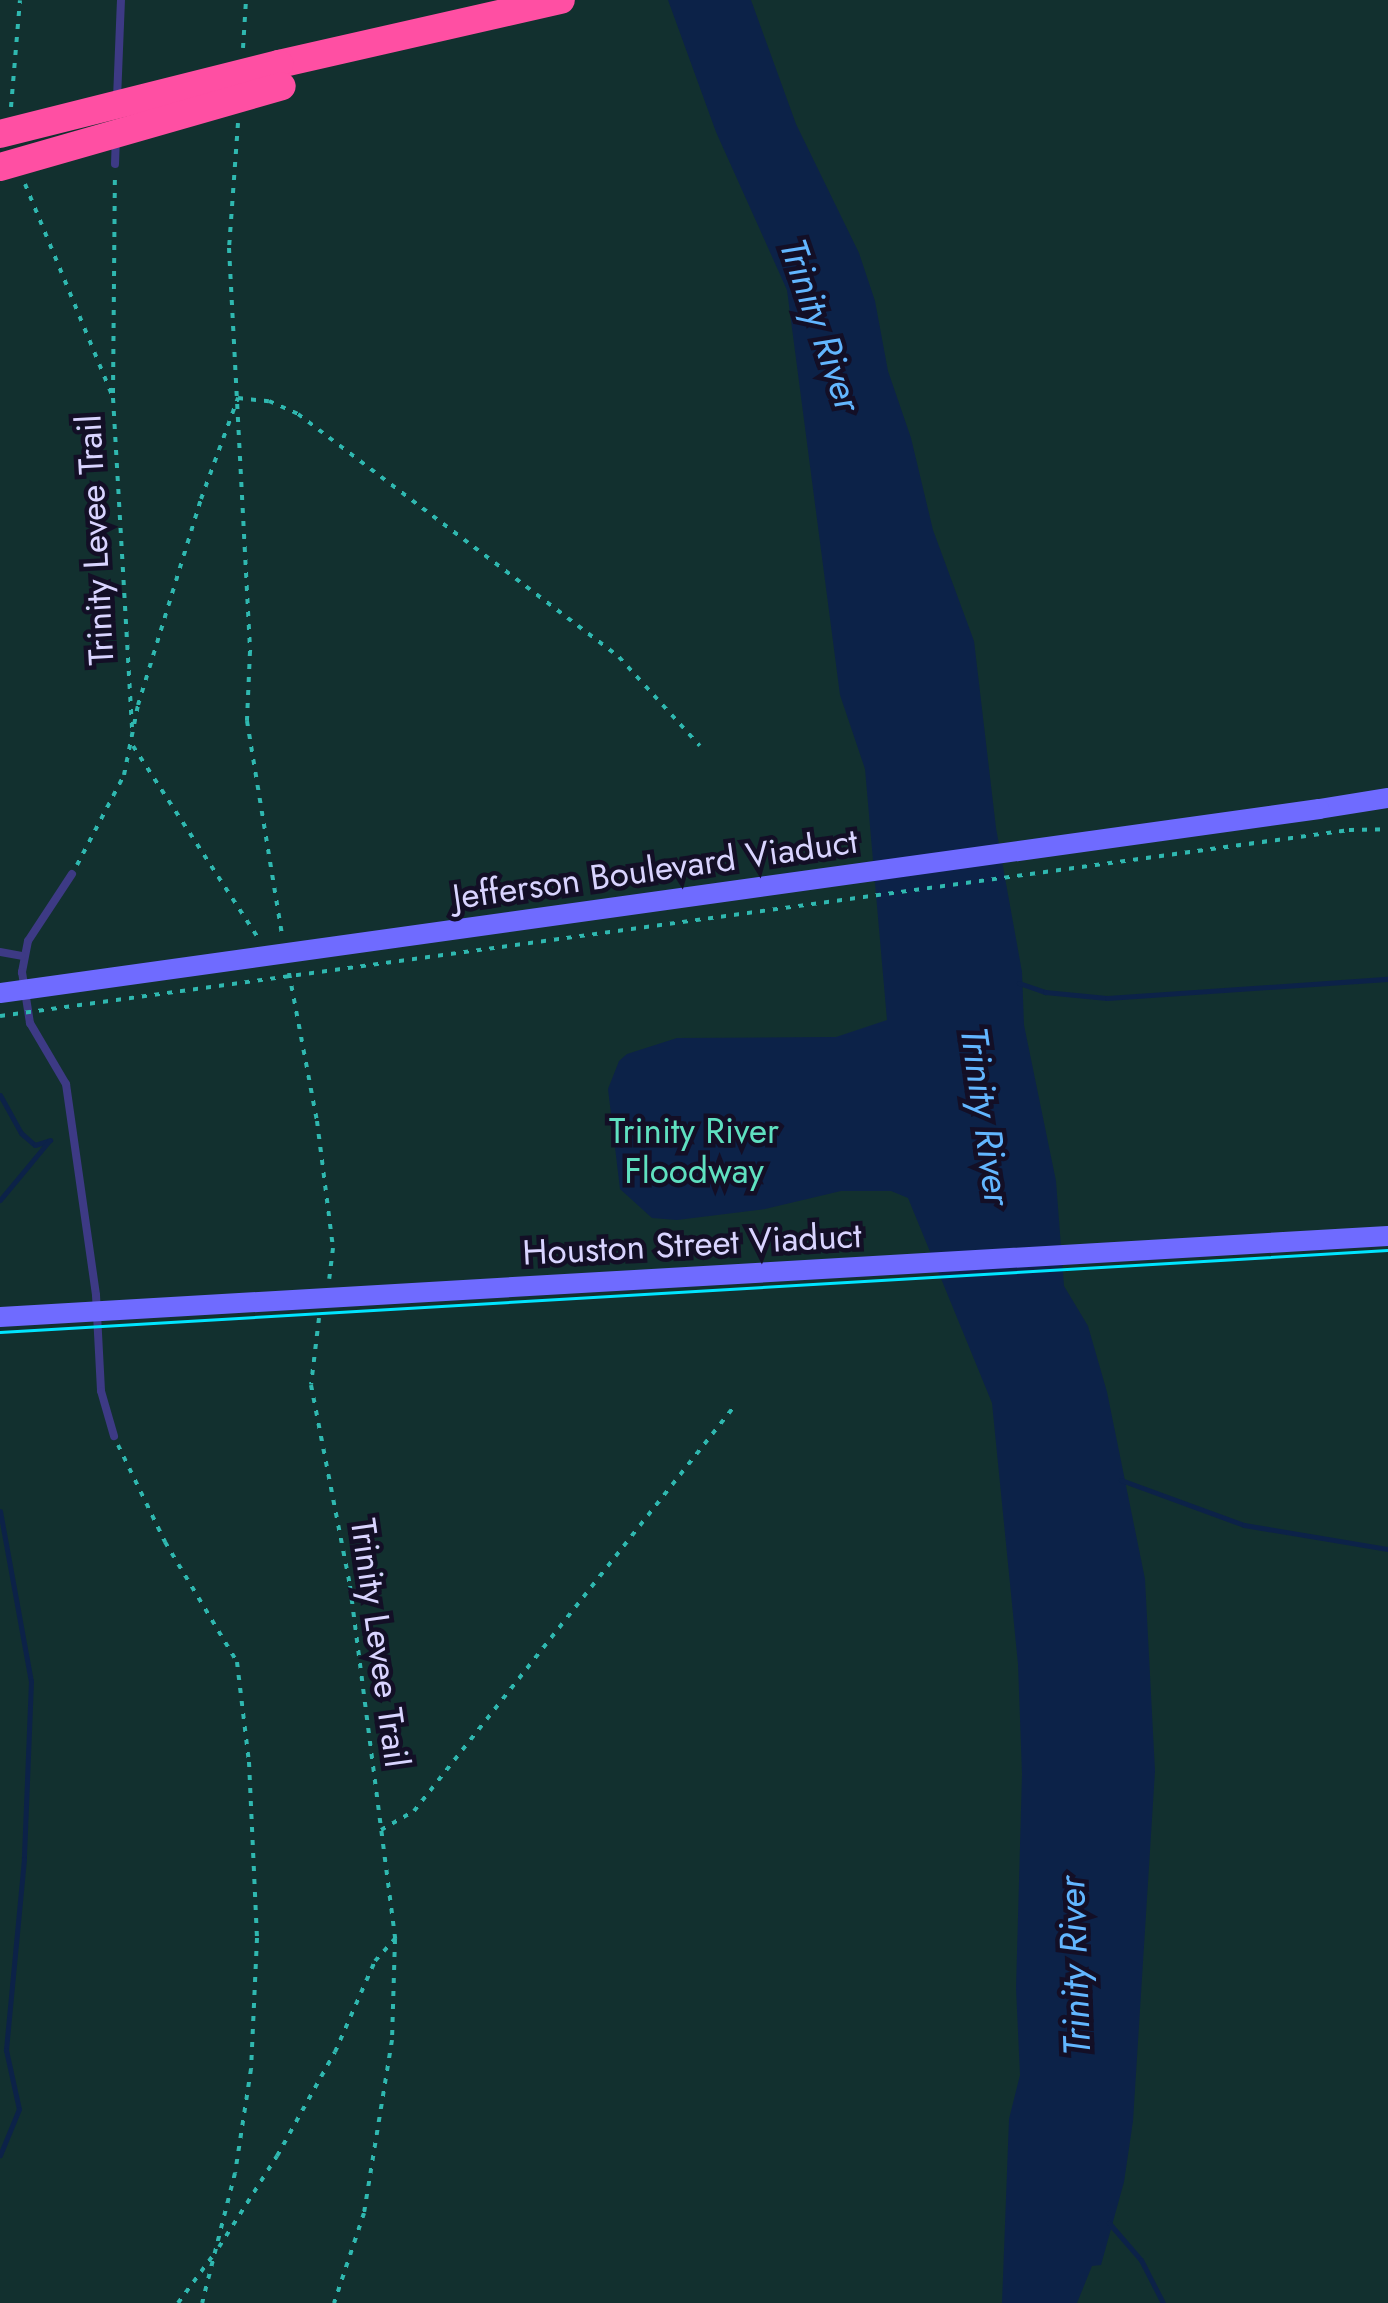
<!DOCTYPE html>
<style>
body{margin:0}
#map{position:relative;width:1388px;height:2303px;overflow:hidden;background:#130f26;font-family:Jost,sans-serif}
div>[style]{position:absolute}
.green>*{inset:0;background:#12302f;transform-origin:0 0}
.water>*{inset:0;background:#0c2248}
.stream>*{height:5px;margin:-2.5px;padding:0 2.5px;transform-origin:2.5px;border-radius:2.5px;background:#0c2248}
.path>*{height:4px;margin-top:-2px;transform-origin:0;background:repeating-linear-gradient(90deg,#2fb8b0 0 5px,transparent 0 13px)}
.lane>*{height:8px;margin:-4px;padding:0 4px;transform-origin:4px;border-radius:4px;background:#3d3a85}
.secondary>*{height:20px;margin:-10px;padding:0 10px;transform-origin:10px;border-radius:10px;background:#6f6bff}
.highway>*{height:28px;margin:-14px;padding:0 14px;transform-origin:14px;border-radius:14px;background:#ff4fa3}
.tram>*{height:2.5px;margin:-1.25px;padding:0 1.25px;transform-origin:1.25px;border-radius:1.25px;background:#00e5ff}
.path-bridge>*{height:4px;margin-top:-2px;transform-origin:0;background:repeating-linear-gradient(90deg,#2fb8b0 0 5px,transparent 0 13px)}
.secondary-bridge>*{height:20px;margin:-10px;padding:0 10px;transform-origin:10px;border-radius:10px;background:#6f6bff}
.highway-bridge>*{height:28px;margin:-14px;padding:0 14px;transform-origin:14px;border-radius:14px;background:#ff4fa3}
span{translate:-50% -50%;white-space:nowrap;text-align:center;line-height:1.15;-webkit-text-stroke:9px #130f26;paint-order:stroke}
.street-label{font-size:35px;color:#d9d4ff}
.park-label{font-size:35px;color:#5fe0c0}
.water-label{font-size:38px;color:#62b6ff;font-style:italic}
</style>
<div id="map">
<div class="green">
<div style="left:0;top:0;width:1388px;height:2303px"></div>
</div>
<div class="water">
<div style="clip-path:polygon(668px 0,751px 0,796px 124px,859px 253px,875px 301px,888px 371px,911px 438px,933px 530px,974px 641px,996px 828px,1022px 972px,1024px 1025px,1056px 1181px,1064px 1286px,1088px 1326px,1107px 1392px,1145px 1579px,1155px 1771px,1133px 2121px,1124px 2182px,1101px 2265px,1092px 2266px,1077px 2303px,1002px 2303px,1009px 2119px,1020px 2075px,1016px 1988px,1022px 1774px,1018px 1664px,992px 1403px,908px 1198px,891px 1191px,841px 1191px,765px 1209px,677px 1220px,652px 1218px,620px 1189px,608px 1089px,619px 1061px,627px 1054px,677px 1038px,836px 1037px,887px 1020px,865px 769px,840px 695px,787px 290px,716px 132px)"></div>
</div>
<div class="stream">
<div style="left:1019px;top:983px;width:28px;rotate:19deg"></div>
<div style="left:1045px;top:992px;width:62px;rotate:5.5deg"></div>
<div style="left:1107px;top:998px;width:282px;rotate:-3.9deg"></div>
<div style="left:0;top:1095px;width:43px;rotate:61.1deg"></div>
<div style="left:21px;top:1133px;width:18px;rotate:41deg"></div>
<div style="left:35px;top:1145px;width:16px;rotate:-18deg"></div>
<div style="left:0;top:1200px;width:77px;rotate:-50.3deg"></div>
<div style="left:1121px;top:1480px;width:131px;rotate:20.1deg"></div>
<div style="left:1244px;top:1525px;width:146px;rotate:9.5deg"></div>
<div style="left:0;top:1511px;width:173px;rotate:79.7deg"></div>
<div style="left:31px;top:1681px;width:178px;rotate:92.3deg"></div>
<div style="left:24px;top:1859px;width:192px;rotate:95.4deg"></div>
<div style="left:6px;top:2050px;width:60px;rotate:77.6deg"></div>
<div style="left:19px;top:2109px;width:50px;rotate:112.4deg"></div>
<div style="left:1109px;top:2223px;width:49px;rotate:49.1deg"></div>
<div style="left:1141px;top:2260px;width:48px;rotate:62.9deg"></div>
</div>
<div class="path">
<div style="left:243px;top:48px;width:48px;rotate:-86.4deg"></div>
<div style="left:11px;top:107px;width:107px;rotate:-85.2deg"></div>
<div style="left:238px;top:123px;width:125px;rotate:94.1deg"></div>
<div style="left:229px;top:248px;width:404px;rotate:87deg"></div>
<div style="left:250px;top:651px;width:70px;rotate:92.5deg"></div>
<div style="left:247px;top:721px;width:216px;rotate:80.7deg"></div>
<div style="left:25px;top:184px;width:231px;rotate:67.6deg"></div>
<div style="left:113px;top:398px;width:335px;rotate:86.7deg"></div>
<div style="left:113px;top:393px;width:215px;rotate:-89.5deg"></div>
<div style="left:133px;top:746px;width:230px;rotate:56.9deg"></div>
<div style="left:77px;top:865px;width:102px;rotate:-62.4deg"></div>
<div style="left:124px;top:775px;width:71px;rotate:-78.7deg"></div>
<div style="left:138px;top:705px;width:215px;rotate:-73deg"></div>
<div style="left:201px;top:499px;width:108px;rotate:-69.9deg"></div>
<div style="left:238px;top:398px;width:31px;rotate:6deg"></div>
<div style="left:269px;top:401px;width:32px;rotate:24deg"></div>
<div style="left:298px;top:414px;width:403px;rotate:37.1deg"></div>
<div style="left:619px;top:657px;width:120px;rotate:47.7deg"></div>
<div style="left:289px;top:973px;width:151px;rotate:79.3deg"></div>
<div style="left:317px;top:1121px;width:128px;rotate:82.8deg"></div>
<div style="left:333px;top:1248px;width:31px;rotate:97deg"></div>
<div style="left:319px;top:1318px;width:67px;rotate:96.8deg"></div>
<div style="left:311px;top:1385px;width:205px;rotate:79deg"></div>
<div style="left:350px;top:1586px;width:356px;rotate:82.7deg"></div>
<div style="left:395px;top:1939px;width:101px;rotate:91.7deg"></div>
<div style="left:392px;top:2040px;width:175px;rotate:99.2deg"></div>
<div style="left:364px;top:2213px;width:95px;rotate:108.4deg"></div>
<div style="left:118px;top:1445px;width:108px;rotate:64.1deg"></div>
<div style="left:165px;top:1542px;width:140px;rotate:59deg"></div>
<div style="left:237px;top:1662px;width:101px;rotate:83.2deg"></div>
<div style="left:249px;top:1762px;width:176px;rotate:87.4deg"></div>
<div style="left:257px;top:1938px;width:131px;rotate:92.6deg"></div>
<div style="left:251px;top:2069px;width:105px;rotate:98.7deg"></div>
<div style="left:235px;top:2173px;width:134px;rotate:104.2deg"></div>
<div style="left:381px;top:1830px;width:38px;rotate:-30deg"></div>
<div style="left:414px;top:1811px;width:513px;rotate:-51.65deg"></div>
<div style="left:219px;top:2247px;width:108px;rotate:-57.5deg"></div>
<div style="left:277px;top:2156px;width:119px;rotate:-60.9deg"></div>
<div style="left:335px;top:2052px;width:99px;rotate:-66.3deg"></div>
<div style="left:375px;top:1961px;width:30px;rotate:-48deg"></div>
<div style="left:178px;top:2303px;width:61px;rotate:-53.7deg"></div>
</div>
<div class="lane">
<div style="left:117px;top:99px;width:99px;rotate:-87.7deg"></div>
<div style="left:115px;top:164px;width:26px;rotate:-88deg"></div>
<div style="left:72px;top:874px;width:80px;rotate:123.3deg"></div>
<div style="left:28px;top:941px;width:32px;rotate:101deg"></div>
<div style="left:22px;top:972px;width:52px;rotate:81.1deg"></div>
<div style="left:30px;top:1023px;width:71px;rotate:59.5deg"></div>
<div style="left:66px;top:1084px;width:213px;rotate:81.9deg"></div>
<div style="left:96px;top:1295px;width:96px;rotate:87deg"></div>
<div style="left:101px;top:1391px;width:47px;rotate:73.9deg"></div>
<div style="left:0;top:952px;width:22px;rotate:10deg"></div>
</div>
<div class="secondary">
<div style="left:1319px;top:809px;width:70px;rotate:-9.1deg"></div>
</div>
<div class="highway">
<div style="left:279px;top:64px;width:289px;rotate:-12.8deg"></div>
</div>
<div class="tram">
<div style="left:0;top:1332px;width:1390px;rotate:-3.38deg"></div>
</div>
<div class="path-bridge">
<div style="left:0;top:1016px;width:1362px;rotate:-7.85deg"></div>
<div style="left:1349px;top:830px;width:39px;rotate:-1deg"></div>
</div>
<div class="secondary-bridge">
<div style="left:0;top:993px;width:1332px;rotate:-7.94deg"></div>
<div style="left:0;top:1317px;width:1390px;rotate:-3.34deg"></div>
</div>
<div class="highway-bridge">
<div style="left:0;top:134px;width:288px;rotate:-14.1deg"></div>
<div style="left:0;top:167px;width:293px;rotate:-16deg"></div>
</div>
<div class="street-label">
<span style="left:95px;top:540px;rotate:-93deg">Trinity Levee Trail</span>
<span style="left:655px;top:869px;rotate:-8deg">Jefferson Boulevard Viaduct</span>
<span style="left:692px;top:1244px;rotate:-3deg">Houston Street Viaduct</span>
<span style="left:380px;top:1643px;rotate:82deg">Trinity Levee Trail</span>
</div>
<div class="park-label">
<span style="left:694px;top:1151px">Trinity River<br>Floodway</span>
</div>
<div class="water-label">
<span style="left:821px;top:325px;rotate:71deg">Trinity River</span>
<span style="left:986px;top:1116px;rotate:82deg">Trinity River</span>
<span style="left:1074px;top:1966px;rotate:-92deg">Trinity River</span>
</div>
</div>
